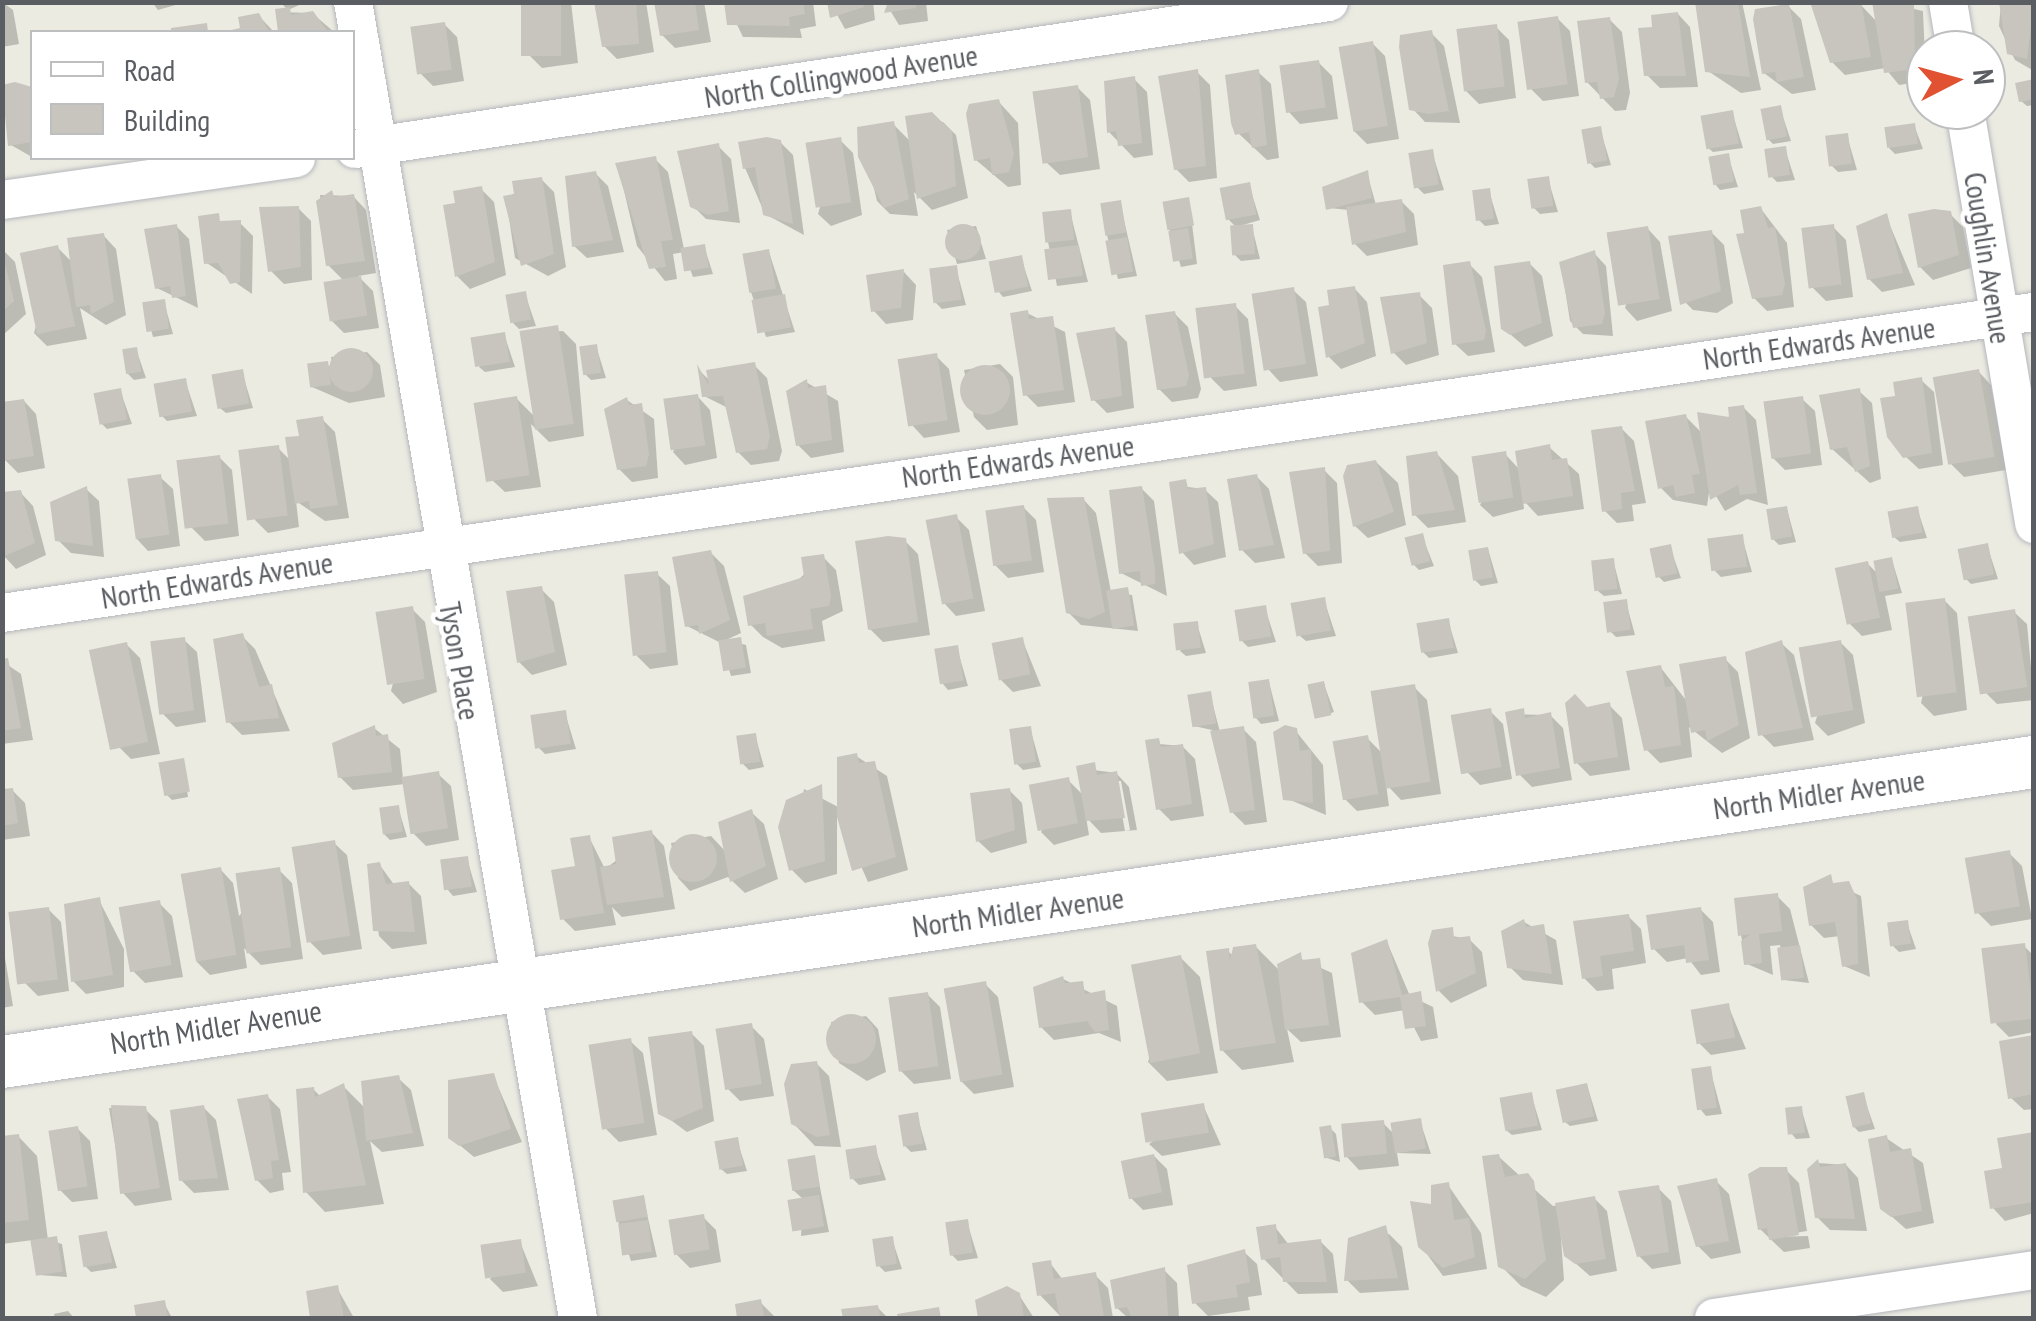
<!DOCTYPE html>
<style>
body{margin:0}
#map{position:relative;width:2036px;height:1321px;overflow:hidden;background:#ecebe2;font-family:"PT Sans Narrow",sans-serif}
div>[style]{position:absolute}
.shadow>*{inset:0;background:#0003}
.building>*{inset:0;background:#c8c5bf;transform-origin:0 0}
.round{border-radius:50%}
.roads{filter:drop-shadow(0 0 2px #b4b7bc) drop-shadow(0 0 2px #b4b7bc)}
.minor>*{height:38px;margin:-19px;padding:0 19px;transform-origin:19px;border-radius:19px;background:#fff}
.secondary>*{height:52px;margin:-26px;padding:0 26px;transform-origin:26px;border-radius:26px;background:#fff}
span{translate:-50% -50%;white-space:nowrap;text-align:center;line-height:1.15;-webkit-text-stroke:9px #fff;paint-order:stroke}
.street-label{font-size:30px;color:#5a5d62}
.frame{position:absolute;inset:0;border:5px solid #5a5d62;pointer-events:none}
.legend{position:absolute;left:30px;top:30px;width:325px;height:130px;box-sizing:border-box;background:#fff;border:2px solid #bdbec0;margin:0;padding:12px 18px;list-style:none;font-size:30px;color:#5a5d62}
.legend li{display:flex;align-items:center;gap:20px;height:50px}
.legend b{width:50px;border:2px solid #bdbec0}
.north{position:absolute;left:1906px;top:30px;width:100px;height:100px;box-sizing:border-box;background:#fff;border:2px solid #bdbec0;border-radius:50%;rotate:84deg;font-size:28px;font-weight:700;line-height:40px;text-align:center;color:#5a5d62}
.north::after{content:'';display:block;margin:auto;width:35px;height:45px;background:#e15233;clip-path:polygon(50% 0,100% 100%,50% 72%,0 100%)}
</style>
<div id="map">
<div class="shadow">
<div style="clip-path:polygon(2px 2px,13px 10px,19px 44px,2px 47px)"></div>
<div style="clip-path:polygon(186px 2px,158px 10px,152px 2px)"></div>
<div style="clip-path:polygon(280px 2px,306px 2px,288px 10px)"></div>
<div style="clip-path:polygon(523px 2px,571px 2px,578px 63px,542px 68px,529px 55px)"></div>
<div style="clip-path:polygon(599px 2px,646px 2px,654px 52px,617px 59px,604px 46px)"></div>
<div style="clip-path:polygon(656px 2px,704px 2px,711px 42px,675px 48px,662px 35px)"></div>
<div style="clip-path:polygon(726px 2px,813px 2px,816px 26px,800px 29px,802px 38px,743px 37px)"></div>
<div style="clip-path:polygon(830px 2px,873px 2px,875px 20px,845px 29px)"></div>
<div style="clip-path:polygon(885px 2px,926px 2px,928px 21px,899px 25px)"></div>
<div style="clip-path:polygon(1742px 2px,1761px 90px,1741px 93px,1708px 71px,1697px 3px)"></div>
<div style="clip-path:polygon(1883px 2px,1923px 11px,1926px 81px,1899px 85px,1885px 68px,1845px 75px,1832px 62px,1860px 4px,1877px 22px)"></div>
<div style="clip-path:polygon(2001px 2px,2034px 2px,2034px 71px,2015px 60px,1999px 26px)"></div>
<div style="clip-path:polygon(1788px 6px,1801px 19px,1816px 90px,1792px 94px,1764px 73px)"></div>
<div style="clip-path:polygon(277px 12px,312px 13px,334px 32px,280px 32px)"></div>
<div style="clip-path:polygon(1678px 14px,1690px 27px,1698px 87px,1660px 88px,1647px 75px,1655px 29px)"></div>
<div style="clip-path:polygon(259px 16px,274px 32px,230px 32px,243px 30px)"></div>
<div style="clip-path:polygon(1557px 18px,1570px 31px,1579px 96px,1543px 101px,1530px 88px)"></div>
<div style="clip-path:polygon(1609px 19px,1622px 32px,1630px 93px,1626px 110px,1615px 111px,1587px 82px)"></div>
<div style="clip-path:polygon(444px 24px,457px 37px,464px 81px,433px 86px,420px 73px)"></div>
<div style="clip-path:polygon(1496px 27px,1509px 40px,1516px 98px,1479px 104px,1466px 91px)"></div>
<div style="clip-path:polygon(1431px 33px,1444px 46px,1460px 123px,1425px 122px,1412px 108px)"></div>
<div style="clip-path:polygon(1372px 43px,1385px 56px,1399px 139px,1367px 144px,1354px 131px)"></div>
<div style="clip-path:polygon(1319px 63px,1332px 76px,1338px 119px,1300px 124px,1288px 111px)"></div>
<div style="clip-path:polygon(1197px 72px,1210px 85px,1217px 178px,1189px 182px,1176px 169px)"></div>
<div style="clip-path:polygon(1258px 72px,1271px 84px,1279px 158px,1267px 160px,1238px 133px)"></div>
<div style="clip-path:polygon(1134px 79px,1147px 92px,1153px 155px,1134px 158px,1109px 132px)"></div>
<div style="clip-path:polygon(2034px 82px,2034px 105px,2027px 106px,2021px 101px)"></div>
<div style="clip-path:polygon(1077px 87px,1090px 100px,1100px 169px,1060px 175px,1047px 163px)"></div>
<div style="clip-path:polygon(2px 88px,32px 88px,32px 157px,11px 145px)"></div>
<div style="clip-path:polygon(998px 101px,1018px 123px,1021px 185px,1008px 187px,976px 160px)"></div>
<div style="clip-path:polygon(1780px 108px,1791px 141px,1773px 144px,1767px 138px)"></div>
<div style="clip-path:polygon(1732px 112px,1743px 148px,1713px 152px,1707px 147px)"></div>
<div style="clip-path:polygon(908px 119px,943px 122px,956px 135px,968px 198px,932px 210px,914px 192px,918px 216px,890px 214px,877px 201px,860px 129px,893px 124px,911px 142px)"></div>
<div style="clip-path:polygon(1914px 125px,1923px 149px,1895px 154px,1889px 148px)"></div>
<div style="clip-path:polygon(1600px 129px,1611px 165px,1595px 168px,1589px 162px)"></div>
<div style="clip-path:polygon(1847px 136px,1857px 170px,1838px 172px,1832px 166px)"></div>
<div style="clip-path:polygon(840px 140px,853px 153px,862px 215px,831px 226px,818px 214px)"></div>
<div style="clip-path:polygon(780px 142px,793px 155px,804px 235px,765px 214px,745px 168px)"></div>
<div style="clip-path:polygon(718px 146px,731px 159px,740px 223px,706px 219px,693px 206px)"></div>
<div style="clip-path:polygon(1785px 149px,1795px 180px,1777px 182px,1771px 176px)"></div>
<div style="clip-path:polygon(1432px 152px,1444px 190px,1424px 194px,1418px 188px)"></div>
<div style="clip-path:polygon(1728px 156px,1738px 187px,1720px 190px,1715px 184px)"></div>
<div style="clip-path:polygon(655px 159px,668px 172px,684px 249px,704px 246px,713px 274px,693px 277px,684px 252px,673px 254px,677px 279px,665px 281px,637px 246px,618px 165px)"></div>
<div style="clip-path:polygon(595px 173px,608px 186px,624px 252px,587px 258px,574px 246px)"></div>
<div style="clip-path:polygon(1367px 173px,1376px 205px,1401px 201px,1414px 214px,1418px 245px,1367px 256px,1354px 243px,1349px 210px,1329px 208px)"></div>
<div style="clip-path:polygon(541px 179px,554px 192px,566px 267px,548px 276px,515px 258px,506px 198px)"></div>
<div style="clip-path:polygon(1548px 179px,1558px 212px,1540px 214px,1534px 208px)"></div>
<div style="clip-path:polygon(1249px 185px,1260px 220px,1236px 227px,1228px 219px)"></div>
<div style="clip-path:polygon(481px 189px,494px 202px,506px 275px,470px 289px,457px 276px,458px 205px)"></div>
<div style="clip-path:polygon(1489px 191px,1499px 224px,1485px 226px,1479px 220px)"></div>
<div style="clip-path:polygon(320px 195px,353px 196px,366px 210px,376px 273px,358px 276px,373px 291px,379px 328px,344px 333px,331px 320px,344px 281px,328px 265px)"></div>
<div style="clip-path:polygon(1189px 200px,1197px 264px,1181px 267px,1169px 228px)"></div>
<div style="clip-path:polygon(1120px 203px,1137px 276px,1118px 279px,1107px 235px)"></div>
<div style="clip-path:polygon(298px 208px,311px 221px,312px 280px,284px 284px,271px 271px)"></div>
<div style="clip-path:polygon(1761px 209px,1787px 243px,1794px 307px,1767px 311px,1754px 298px,1747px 235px)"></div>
<div style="clip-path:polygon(1070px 212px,1088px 282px,1057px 286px,1048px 242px)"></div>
<div style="clip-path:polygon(1950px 214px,1963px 227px,1971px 268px,1933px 280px,1920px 267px)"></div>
<div style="clip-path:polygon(1886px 216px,1915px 285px,1882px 292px,1869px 279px)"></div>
<div style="clip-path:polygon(201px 219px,240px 223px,253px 236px,252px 294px,207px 263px)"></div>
<div style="clip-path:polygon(176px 226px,189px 239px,198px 308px,157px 288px)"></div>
<div style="clip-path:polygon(976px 226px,986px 259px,957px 264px,947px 230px)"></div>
<div style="clip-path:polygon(1252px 227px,1260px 259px,1241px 261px,1235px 255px)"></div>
<div style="clip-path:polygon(1833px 227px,1846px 240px,1853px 297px,1826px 301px,1813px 288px)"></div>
<div style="clip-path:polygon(1648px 229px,1660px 242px,1672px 311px,1637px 321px,1625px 308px)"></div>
<div style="clip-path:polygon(1711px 232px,1724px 245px,1733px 303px,1717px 313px,1693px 310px,1680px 297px)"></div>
<div style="clip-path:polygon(104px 236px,116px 249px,126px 315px,106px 325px,80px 308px,87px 339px,47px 346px,34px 333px,57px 247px,73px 263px)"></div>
<div style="clip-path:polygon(2px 249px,15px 262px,26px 314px,2px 336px)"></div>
<div style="clip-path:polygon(769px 252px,795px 332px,766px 337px,751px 292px)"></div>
<div style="clip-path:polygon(1594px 253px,1606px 266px,1613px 336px,1583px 334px,1570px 321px,1561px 263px)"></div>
<div style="clip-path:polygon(1021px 258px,1032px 291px,1003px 297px,998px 291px)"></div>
<div style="clip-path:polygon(1529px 263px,1542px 276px,1553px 336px,1525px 347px,1503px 328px)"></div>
<div style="clip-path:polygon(1469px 264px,1482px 277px,1495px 352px,1468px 356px,1455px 344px)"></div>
<div style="clip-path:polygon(956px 268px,966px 305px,942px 309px,936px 303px)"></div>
<div style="clip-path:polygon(904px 272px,916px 285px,913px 320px,886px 324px,874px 311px)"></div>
<div style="clip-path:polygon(1355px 289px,1367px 302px,1376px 356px,1341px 369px,1329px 357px,1332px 307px)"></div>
<div style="clip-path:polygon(1293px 290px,1306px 302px,1318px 376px,1280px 382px,1268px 369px)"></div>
<div style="clip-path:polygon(525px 294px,536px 326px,519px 329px,513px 323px)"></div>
<div style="clip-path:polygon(1419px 295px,1432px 308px,1439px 355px,1406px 365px,1393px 352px)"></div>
<div style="clip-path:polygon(164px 302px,173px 334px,153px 337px,144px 304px)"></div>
<div style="clip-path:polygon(1235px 306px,1248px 319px,1257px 386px,1224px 391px,1211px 378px)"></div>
<div style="clip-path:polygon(1027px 313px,1065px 332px,1075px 402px,1038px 407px,1025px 394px)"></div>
<div style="clip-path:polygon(1175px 314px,1188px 327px,1201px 389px,1198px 398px,1172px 402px,1159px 389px)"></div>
<div style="clip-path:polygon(1114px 329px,1127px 342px,1134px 408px,1107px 413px,1094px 400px)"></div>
<div style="clip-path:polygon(563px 331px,576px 344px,584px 436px,549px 442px,531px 424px,541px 487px,505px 492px,492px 480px,516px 398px,534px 416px,522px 334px)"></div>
<div style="clip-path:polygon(504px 334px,515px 367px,485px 372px,479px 367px)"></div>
<div style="clip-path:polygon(596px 346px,606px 378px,591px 380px,585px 374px)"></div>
<div style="clip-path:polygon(136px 349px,146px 378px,134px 380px,128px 374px)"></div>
<div style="clip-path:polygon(367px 352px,380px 365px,385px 397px,349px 403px,312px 387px,327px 364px,333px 370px,331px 357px)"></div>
<div style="clip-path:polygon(936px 356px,949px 369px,960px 432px,924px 438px,912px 425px)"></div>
<div style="clip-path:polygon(1000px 364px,1013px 377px,1018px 425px,987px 430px,974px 417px,964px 370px)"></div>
<div style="clip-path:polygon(754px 365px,767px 378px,782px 451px,779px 461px,751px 465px,738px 452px,728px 408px,704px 396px,700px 371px,710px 381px)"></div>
<div style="clip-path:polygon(242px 372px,253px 408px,226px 413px,220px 408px)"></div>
<div style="clip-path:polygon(1979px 372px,1991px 385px,2006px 470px,1964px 477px,1951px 464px)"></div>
<div style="clip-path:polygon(185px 380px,197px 416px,167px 421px,161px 415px)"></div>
<div style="clip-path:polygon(1921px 380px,1934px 392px,1943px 465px,1919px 469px,1905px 456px)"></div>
<div style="clip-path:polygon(806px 382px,838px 401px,844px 452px,811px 458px,798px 445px)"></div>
<div style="clip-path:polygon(120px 390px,132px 424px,107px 429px,101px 423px)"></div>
<div style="clip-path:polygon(1859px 391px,1872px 403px,1881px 479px,1870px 483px,1832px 449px)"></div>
<div style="clip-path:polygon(698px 397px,710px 410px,717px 458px,685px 465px,673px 452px)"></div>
<div style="clip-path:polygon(1802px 399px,1815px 411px,1822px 465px,1785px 470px,1772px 457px,1767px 416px,1774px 402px)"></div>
<div style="clip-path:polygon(627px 400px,654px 419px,658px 478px,632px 482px,619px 469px)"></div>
<div style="clip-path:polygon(24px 401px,36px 414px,45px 468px,18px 473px,5px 460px)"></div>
<div style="clip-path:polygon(1743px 407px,1756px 420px,1768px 505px,1747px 499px,1725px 511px,1710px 486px,1707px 506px,1673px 500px,1660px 487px,1686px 417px,1703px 434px)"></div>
<div style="clip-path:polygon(322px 419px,335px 432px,349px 518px,325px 521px,296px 501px,299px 527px,268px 533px,255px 520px,278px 448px,291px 461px)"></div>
<div style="clip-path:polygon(1621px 428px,1634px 441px,1646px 503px,1632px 505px,1634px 521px,1617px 523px,1604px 510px)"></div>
<div style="clip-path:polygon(1549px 447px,1579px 474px,1584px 509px,1538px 516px,1523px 500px,1524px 509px,1493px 517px,1480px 505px,1505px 454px,1520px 470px)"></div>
<div style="clip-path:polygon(1436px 453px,1458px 476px,1466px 522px,1428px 528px,1415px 515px)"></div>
<div style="clip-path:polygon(219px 457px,232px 470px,239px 536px,205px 541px,192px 528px)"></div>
<div style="clip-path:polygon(1376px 462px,1398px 483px,1406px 525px,1368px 538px,1355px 526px)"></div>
<div style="clip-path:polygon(1324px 470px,1337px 483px,1342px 563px,1318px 566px,1305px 553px)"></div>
<div style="clip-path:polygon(1256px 476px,1269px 489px,1285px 558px,1255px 563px,1242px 550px)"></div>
<div style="clip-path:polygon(160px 477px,173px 489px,180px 546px,148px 551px,136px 538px)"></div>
<div style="clip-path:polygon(1172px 485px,1204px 489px,1218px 502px,1226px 557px,1194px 565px,1182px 552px)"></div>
<div style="clip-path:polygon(1141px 488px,1154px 501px,1167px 596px,1121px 573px)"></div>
<div style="clip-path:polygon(86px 489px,99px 501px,104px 557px,71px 553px,58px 540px)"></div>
<div style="clip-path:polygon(20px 492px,33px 506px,46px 555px,16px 569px,4px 556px)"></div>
<div style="clip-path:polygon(1083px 499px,1096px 513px,1111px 592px,1132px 595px,1138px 631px,1081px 625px,1068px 612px)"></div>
<div style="clip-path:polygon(1023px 507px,1036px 520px,1044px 572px,1008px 578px,995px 565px)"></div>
<div style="clip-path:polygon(1917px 508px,1927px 538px,1900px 542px,1894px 537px)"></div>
<div style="clip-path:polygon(1787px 509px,1796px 542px,1779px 545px,1773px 539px)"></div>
<div style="clip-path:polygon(956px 517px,969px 530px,985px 611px,956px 616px,944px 603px)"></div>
<div style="clip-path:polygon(1422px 536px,1434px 566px,1419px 570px,1413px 564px)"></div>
<div style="clip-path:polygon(1742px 537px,1752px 572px,1721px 577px,1715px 571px)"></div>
<div style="clip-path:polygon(905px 541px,918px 554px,930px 635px,883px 642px,870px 629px)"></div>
<div style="clip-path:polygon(1987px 545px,1998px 579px,1971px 584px,1965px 578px)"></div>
<div style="clip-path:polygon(1670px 547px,1681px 578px,1664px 582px,1658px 576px)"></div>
<div style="clip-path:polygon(1488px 549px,1498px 583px,1481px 586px,1475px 580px)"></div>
<div style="clip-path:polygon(711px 553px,724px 566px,741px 633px,726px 640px,746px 645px,751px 673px,731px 676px,721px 643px,687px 626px)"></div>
<div style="clip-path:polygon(823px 557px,836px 570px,843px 611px,822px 621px,825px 641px,782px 648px,763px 637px,750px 624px)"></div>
<div style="clip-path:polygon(1613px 560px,1622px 594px,1604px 596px,1598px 591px)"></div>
<div style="clip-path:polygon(1892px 560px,1902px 593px,1885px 596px,1892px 630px,1862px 636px,1849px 623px,1868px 564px,1879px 575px)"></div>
<div style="clip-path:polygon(657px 574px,670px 586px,678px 665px,650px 669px,637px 656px)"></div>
<div style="clip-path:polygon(541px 589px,554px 602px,567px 665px,532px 675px,519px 662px)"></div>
<div style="clip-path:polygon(1324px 600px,1336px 636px,1306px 641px,1300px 636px)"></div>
<div style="clip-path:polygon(1944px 600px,1957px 613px,1967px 710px,1934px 716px,1921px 703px)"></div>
<div style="clip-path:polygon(1626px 602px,1635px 635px,1616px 637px,1610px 631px)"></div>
<div style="clip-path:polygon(1265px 608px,1276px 642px,1248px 647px,1242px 641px)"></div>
<div style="clip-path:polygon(412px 609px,425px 622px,437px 692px,403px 704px,391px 691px)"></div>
<div style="clip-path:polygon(2014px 612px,2027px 624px,2034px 700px,1997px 704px,1984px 691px)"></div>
<div style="clip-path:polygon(1448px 620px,1458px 653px,1429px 658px,1423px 652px)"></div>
<div style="clip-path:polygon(1197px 624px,1206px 653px,1186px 656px,1180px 651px)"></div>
<div style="clip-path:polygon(242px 636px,255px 649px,290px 731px,242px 735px,229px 722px)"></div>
<div style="clip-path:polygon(1022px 639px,1041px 686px,1013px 692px,1000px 679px)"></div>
<div style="clip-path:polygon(184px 640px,197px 652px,206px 722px,176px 727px,163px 714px)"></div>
<div style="clip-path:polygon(1840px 642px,1853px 655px,1865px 723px,1828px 736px,1815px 723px)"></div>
<div style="clip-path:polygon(1781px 643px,1794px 655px,1814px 740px,1774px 747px,1761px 734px)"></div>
<div style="clip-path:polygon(127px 645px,140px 658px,160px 754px,131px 759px,118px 746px)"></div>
<div style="clip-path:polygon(957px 648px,968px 686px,948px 690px,943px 684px)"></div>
<div style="clip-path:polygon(1725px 659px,1738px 672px,1750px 738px,1722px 753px,1689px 727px,1692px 757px,1660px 763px,1647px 750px,1661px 668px,1689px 704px)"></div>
<div style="clip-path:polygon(2px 661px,21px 674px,33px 740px,2px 744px)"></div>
<div style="clip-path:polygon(1269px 682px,1279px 721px,1261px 724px,1256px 718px)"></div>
<div style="clip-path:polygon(1324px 684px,1334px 712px,1317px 718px,1316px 717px)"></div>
<div style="clip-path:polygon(1414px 687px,1427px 700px,1441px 794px,1401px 800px,1386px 784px,1389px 806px,1357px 811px,1344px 798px,1367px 738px,1383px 754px)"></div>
<div style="clip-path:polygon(1210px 694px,1220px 732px,1243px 729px,1256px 742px,1267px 822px,1245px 825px,1232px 812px,1212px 730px,1194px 726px)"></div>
<div style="clip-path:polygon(1569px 700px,1586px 710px,1609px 705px,1622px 718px,1630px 770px,1590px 776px,1577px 763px)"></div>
<div style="clip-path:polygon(1490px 711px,1503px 724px,1512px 779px,1480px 785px,1467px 772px)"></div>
<div style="clip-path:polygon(565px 713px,576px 749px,545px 754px,539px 748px)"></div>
<div style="clip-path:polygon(1508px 714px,1550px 715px,1563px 728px,1572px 780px,1532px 787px,1519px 774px)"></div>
<div style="clip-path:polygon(374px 728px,400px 749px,403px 779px,438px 774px,451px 786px,459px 840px,426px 846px,413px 833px,405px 784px,353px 790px,340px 777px)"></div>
<div style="clip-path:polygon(1030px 728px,1041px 767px,1023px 770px,1017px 764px)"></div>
<div style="clip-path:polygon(1295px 730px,1323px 765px,1326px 815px,1288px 799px)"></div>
<div style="clip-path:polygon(755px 735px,764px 767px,749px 770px,743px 764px)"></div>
<div style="clip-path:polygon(1148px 743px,1182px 746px,1195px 759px,1204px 816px,1171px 821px,1158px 808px)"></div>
<div style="clip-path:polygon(856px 756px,887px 776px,908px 870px,868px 882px,837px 812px,837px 874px,805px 883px,792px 870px,804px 789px,840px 808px)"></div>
<div style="clip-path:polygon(183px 760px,188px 797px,172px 800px,166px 794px)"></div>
<div style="clip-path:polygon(evenodd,1079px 768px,1116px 773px,1129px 787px,1137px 830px,1101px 833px,1086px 817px,1089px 835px,1054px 845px,1041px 832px,1068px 780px,1084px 796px,1079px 768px,1116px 781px,1121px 781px,1130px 830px,1125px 831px,1116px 781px)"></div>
<div style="clip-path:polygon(12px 790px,25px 803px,30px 836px,2px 840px,2px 792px)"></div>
<div style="clip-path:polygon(1009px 790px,1022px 803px,1027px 843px,991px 853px,978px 841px)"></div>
<div style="clip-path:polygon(398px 807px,407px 837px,390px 840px,384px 834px)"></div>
<div style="clip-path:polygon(751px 812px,764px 824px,778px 879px,745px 893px,728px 877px,690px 891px,678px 878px,671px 843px,711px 836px,726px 852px)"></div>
<div style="clip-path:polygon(652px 833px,664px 846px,675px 909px,622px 917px,612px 907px,616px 925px,575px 931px,562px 918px,589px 837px,605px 869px)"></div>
<div style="clip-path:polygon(334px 843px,347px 855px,362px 949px,323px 955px,310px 942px)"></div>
<div style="clip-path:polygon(2009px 853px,2022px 866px,2032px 919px,1991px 926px,1978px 913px)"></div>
<div style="clip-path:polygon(467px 859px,477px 892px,453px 896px,448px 890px)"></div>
<div style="clip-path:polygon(379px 864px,395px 886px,408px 883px,421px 896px,427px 944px,392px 949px,379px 936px,369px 866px)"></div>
<div style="clip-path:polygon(221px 870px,233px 883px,239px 916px,279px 870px,292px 883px,303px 959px,261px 965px,244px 948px,247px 968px,210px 975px,197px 962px)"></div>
<div style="clip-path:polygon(1824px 879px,1861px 896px,1870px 977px,1844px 966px,1840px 936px,1824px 938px,1811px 925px)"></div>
<div style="clip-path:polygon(1777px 896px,1790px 909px,1809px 983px,1784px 980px,1780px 945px,1770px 946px,1773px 975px,1747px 964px,1741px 935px)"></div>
<div style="clip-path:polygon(99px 900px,124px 949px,124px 987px,86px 994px,73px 981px)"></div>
<div style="clip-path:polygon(159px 903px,172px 916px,183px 977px,145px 983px,132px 970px)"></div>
<div style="clip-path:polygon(48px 909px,61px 922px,69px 991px,38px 996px,25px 983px)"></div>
<div style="clip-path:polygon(1700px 909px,1713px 922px,1720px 972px,1701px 975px,1688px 958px,1667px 962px,1654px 949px)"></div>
<div style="clip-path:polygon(1628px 916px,1641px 929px,1646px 963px,1612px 969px,1614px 989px,1597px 991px,1584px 978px)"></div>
<div style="clip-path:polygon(1524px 922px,1556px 940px,1563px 985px,1523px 980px,1510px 967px)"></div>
<div style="clip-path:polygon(1907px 923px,1916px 949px,1899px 952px,1893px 946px)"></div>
<div style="clip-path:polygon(1435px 933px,1469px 939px,1482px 952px,1487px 986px,1451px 1003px,1439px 991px)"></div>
<div style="clip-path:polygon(2px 940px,13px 1006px,2px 1008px)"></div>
<div style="clip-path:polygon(1387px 942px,1410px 996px,1433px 1007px,1438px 1038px,1421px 1041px,1405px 1010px,1375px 1015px,1362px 1002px)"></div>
<div style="clip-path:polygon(1255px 946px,1280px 971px,1295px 956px,1332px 973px,1341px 1037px,1301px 1042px,1287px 1029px,1294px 1062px,1242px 1070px,1222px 1050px,1228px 951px,1234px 957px)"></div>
<div style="clip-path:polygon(2024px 946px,2034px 956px,2034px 1032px,2009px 1037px,1996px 1024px)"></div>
<div style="clip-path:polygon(1180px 957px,1200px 977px,1218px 1073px,1167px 1081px,1148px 1062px)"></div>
<div style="clip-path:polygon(1063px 979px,1117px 1006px,1121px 1042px,1099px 1033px,1054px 1040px,1041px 1027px)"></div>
<div style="clip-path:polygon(985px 984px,998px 997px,1014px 1087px,974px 1094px,961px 1081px)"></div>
<div style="clip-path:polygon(927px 994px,940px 1007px,951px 1079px,914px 1084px,901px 1071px)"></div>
<div style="clip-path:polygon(1728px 1005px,1746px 1049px,1711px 1055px,1698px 1042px)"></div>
<div style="clip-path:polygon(866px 1016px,878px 1029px,886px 1072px,867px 1081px,839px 1063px,831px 1022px)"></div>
<div style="clip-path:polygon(751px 1026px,764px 1039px,774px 1096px,740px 1101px,727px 1088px)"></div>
<div style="clip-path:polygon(691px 1033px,704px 1046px,714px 1121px,687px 1132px,661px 1113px)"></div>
<div style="clip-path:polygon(2034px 1038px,2034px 1109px,2024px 1110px,2011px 1098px)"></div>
<div style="clip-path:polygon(630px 1041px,643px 1053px,657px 1135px,619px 1142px,606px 1129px)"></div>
<div style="clip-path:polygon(816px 1063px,829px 1076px,841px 1147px,815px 1146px,793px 1123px)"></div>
<div style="clip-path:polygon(1710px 1069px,1722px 1114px,1706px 1116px,1701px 1110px)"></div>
<div style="clip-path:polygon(493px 1075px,522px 1142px,474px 1157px,450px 1137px)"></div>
<div style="clip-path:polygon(398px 1078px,411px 1090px,424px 1146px,382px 1152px,370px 1141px,384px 1204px,325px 1212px,306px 1192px,313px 1089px,321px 1097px,343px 1086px,366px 1109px)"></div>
<div style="clip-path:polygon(1587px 1085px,1598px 1121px,1570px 1126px,1564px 1121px)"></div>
<div style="clip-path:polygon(1531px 1094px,1542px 1130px,1512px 1135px,1506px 1130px)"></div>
<div style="clip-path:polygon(1863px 1095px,1875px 1129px,1859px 1132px,1853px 1126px)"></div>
<div style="clip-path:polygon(268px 1097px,280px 1109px,291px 1172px,282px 1173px,284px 1190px,270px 1193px,257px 1180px)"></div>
<div style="clip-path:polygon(1203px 1105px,1221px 1145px,1162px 1156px,1149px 1144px)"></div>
<div style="clip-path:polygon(203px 1107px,216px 1120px,229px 1190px,194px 1193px,181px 1180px)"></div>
<div style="clip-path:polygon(109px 1108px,145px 1109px,158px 1122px,172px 1200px,135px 1206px,123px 1193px)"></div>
<div style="clip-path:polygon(1801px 1108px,1810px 1138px,1796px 1139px,1791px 1133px)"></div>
<div style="clip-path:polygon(917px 1115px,927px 1150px,911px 1152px,905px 1146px)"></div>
<div style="clip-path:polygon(1420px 1121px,1431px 1154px,1397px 1153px,1399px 1166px,1359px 1170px,1347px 1157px,1383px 1123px,1394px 1134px)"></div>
<div style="clip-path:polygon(77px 1128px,90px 1141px,98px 1199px,72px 1202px,59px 1189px)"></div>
<div style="clip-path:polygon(1330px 1128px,1336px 1134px,1340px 1162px,1327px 1158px)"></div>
<div style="clip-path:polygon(2034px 1135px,2034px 1213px,2005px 1221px,1993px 1208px,2005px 1170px)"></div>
<div style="clip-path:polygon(18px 1136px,37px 1156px,48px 1240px,62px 1244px,67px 1277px,39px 1275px,33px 1240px,2px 1244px,2px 1138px)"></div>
<div style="clip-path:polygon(1886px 1138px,1923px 1163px,1934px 1223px,1906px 1229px,1882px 1208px)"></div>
<div style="clip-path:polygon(737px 1140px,747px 1171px,727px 1174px,721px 1169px)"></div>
<div style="clip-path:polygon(875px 1148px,886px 1180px,859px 1185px,853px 1179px)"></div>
<div style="clip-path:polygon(1154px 1156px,1167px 1169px,1173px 1205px,1143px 1210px,1130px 1197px)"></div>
<div style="clip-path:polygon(1498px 1156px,1553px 1206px,1594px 1198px,1607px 1211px,1617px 1271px,1590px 1276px,1566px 1255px,1559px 1211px,1564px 1280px,1546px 1297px,1521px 1286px,1501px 1266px)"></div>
<div style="clip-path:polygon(814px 1158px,829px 1232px,801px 1236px,803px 1199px,793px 1190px)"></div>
<div style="clip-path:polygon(1818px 1163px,1846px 1165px,1858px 1178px,1867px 1231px,1830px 1230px,1817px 1217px)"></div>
<div style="clip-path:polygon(1786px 1170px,1799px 1183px,1807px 1231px,1772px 1237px,1808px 1236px,1810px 1248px,1784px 1252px,1760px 1229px)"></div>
<div style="clip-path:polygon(1716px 1181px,1729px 1194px,1741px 1253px,1711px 1259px,1698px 1246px)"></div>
<div style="clip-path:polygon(1448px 1185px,1481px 1233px,1487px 1269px,1443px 1276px,1421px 1246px)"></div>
<div style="clip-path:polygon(1658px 1188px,1671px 1201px,1681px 1264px,1652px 1269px,1639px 1256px)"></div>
<div style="clip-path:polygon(643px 1197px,657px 1257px,631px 1261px,618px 1221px)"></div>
<div style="clip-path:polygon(703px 1217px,716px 1230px,721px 1262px,690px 1268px,677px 1255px)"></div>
<div style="clip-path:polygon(967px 1222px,978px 1258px,958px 1261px,952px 1255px)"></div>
<div style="clip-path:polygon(1275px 1227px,1289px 1245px,1320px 1241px,1333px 1254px,1338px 1293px,1298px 1294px,1263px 1258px)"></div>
<div style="clip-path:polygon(107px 1234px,117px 1268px,91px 1272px,85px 1266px)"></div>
<div style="clip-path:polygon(1389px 1234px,1402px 1247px,1409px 1290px,1360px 1293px,1347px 1280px,1350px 1240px)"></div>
<div style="clip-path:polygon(892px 1239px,902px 1269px,885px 1272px,879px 1266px)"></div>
<div style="clip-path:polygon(520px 1242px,538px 1286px,503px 1292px,490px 1279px)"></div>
<div style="clip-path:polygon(1244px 1252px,1257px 1264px,1262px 1295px,1248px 1297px,1250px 1310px,1208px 1316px,1195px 1303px)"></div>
<div style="clip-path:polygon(1050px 1263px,1063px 1280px,1095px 1275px,1108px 1288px,1113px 1318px,1062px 1318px,1040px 1295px)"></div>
<div style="clip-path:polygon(1164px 1270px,1177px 1283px,1179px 1318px,1128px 1318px,1117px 1308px)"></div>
<div style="clip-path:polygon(337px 1288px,354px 1318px,313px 1318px,309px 1293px)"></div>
<div style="clip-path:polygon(1019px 1295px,1034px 1318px,980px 1318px,978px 1301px)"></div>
<div style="clip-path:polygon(760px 1302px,775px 1317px,789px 1318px,740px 1318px,738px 1306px)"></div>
<div style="clip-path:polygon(164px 1303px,172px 1318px,139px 1318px,137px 1307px)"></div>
<div style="clip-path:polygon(877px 1307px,888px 1318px,845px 1318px,844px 1311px)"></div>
<div style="clip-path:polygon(68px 1311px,74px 1318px,55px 1318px,54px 1314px)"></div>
</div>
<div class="building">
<div style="left:521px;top:2px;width:40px;height:54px"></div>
<div style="clip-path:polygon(594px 2px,636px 2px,639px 44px,602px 47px)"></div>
<div style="clip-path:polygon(654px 2px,695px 2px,699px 30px,660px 36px)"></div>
<div style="clip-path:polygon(724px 2px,803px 2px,805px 14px,789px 17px,790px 26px,727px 25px)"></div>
<div style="clip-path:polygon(827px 2px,863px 2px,864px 7px,830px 18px)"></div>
<div style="clip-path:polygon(888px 2px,915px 2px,916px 8px,884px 13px)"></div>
<div style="clip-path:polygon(1695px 2px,1738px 2px,1750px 77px,1705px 72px)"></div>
<div style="clip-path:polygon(1810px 2px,1861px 2px,1871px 57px,1830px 63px)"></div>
<div style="clip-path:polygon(1872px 2px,1914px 2px,1915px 69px,1884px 73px)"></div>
<div style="clip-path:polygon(1999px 2px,2034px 2px,2027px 59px,2007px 54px)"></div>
<div style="clip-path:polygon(1789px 4px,1804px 77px,1777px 82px,1775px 72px,1762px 74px,1753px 19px,1755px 9px)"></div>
<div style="clip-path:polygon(290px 7px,291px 15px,313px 11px,328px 32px,278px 32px,275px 9px)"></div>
<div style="clip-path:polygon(1678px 12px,1686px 76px,1644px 76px,1638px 28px,1652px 27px,1651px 15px)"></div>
<div style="clip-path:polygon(259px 13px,269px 32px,223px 32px,240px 28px,238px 17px)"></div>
<div style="left:1558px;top:16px;width:69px;height:41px;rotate:82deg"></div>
<div style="clip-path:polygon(1610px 17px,1619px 79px,1614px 97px,1600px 99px,1597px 82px,1585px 83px,1577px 21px)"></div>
<div style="left:445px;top:22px;width:48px;height:35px;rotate:82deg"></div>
<div style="clip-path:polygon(207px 23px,208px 32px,171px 32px,171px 28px)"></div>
<div style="left:1497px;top:24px;width:63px;height:41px;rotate:83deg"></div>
<div style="clip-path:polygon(1432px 30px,1449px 111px,1429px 114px,1409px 110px,1399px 47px,1400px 35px)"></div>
<div style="left:1373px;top:41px;width:86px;height:35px;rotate:80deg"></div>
<div style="left:1319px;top:60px;width:48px;height:40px;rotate:82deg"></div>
<div style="clip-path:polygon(1198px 69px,1206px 166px,1174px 170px,1158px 76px)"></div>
<div style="clip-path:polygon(1259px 69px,1267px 145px,1252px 148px,1249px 132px,1235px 135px,1231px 123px,1225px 75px)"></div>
<div style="clip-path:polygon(1135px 76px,1142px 143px,1118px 146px,1116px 131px,1107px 133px,1104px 81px)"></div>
<div style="clip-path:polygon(2034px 79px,2034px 99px,2019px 102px,2015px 83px)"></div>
<div style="clip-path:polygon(15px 82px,32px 87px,32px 142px,8px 146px,2px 85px)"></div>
<div style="left:1078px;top:85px;width:73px;height:46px;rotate:82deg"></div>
<div style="clip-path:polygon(999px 99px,1014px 154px,1009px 172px,992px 175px,990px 158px,974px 161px,966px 114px,969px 104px)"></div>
<div style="left:1781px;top:105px;width:32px;height:21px;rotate:79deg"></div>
<div style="left:1733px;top:110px;width:34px;height:33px;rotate:80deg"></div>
<div style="clip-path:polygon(932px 112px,952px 132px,956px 186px,917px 199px,905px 116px)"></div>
<div style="clip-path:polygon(894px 121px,909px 199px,884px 208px,858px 157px,857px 127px)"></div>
<div style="left:1915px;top:123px;width:21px;height:31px;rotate:82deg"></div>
<div style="left:1601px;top:126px;width:35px;height:20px;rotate:80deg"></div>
<div style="left:1848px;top:133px;width:31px;height:23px;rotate:83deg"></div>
<div style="clip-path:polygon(767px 137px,781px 140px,793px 224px,763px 215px,755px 167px,743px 169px,738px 142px)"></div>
<div style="left:841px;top:137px;width:66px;height:36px;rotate:81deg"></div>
<div style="clip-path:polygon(719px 143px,729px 211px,708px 215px,690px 207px,677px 151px)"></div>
<div style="left:1786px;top:146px;width:29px;height:22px;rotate:82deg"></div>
<div style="left:1433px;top:149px;width:36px;height:25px;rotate:81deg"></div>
<div style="left:1729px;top:153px;width:29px;height:21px;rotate:80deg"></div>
<div style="clip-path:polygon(656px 156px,673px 240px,661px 241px,666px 267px,649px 269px,615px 163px)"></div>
<div style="clip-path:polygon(1368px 170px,1372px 198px,1326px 210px,1322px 187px)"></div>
<div style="clip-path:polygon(596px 171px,613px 240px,572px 247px,565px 176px)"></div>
<div style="left:1549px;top:176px;width:30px;height:22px;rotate:82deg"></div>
<div style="clip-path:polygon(542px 177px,554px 254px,521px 266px,503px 196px,514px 194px,512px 181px)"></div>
<div style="left:1250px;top:182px;width:33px;height:31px;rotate:79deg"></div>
<div style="clip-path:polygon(482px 186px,495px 262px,455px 277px,443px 205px,455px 203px,453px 191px)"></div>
<div style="left:1490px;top:188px;width:31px;height:18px;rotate:83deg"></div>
<div style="clip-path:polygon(332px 190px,334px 197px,354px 194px,365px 261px,326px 266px,316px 201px)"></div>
<div style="left:1189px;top:197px;width:29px;height:27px;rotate:80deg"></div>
<div style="clip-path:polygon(1402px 199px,1406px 232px,1352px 245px,1346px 207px)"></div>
<div style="left:1121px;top:200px;width:33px;height:21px;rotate:81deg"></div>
<div style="clip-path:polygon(299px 206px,301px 267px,268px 272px,259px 207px)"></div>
<div style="clip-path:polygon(1761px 206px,1768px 228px,1775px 227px,1785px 284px,1782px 295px,1752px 299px,1736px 234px,1744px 233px,1740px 210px)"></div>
<div style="left:1071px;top:209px;width:31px;height:29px;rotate:84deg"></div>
<div style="clip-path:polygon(1934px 209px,1951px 211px,1959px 255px,1918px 268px,1908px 214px)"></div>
<div style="clip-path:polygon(219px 213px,220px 221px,241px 220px,240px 282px,230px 284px,218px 263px,204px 264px,198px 216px)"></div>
<div style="clip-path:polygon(1887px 213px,1903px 273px,1867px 280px,1856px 226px)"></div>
<div class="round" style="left:945px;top:224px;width:36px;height:36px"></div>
<div style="clip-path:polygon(177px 224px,186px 296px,172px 298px,170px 286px,155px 289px,144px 229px)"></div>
<div style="left:1253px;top:224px;width:30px;height:23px;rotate:86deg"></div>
<div style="left:1834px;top:224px;width:61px;height:33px;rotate:83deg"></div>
<div style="left:1648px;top:226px;width:74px;height:42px;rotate:81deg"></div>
<div style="left:1188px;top:228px;width:31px;height:20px;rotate:81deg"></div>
<div style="clip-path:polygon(1712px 230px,1721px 291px,1680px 305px,1668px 236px)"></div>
<div style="clip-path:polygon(104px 233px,114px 302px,91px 314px,90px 305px,76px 307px,67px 238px)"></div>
<div style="left:1127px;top:237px;width:35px;height:22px;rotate:80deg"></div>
<div style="left:705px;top:244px;width:24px;height:25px;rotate:81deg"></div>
<div style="left:58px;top:245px;width:83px;height:39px;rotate:78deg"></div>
<div style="left:1079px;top:245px;width:31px;height:35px;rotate:83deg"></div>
<div style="left:769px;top:249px;width:40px;height:27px;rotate:80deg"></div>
<div style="clip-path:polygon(1595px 250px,1605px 313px,1602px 324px,1573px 328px,1559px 262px)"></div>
<div style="clip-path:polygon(2px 251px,14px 301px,2px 312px)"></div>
<div style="left:1022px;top:255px;width:32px;height:34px;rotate:79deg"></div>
<div style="clip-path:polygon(1470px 261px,1486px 331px,1484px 340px,1452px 345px,1443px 265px)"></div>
<div style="clip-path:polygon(1530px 261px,1542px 323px,1510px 335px,1501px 329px,1494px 266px)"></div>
<div style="left:957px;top:265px;width:35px;height:28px;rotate:83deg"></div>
<div style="clip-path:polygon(904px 269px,901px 308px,871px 312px,866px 275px)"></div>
<div style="left:361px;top:276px;width:40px;height:38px;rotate:81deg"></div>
<div style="clip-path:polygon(1355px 286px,1365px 343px,1326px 358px,1318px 307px,1329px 305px,1327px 290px)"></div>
<div style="left:1294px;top:287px;width:78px;height:43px;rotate:81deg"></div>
<div style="left:526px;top:291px;width:29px;height:21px;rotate:80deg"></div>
<div style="clip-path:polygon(1420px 292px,1427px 343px,1391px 354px,1380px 297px)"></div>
<div style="left:785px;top:294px;width:34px;height:34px;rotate:80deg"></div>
<div style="left:165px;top:299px;width:30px;height:23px;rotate:82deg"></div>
<div style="left:1236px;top:303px;width:71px;height:41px;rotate:83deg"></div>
<div style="clip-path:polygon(1028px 310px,1029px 319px,1053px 316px,1064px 390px,1023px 396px,1010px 313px)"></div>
<div style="clip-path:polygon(1175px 311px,1189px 375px,1186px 386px,1157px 390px,1145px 315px)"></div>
<div style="left:558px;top:325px;width:100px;height:39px;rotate:81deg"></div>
<div style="clip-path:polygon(1115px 327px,1122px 396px,1091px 401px,1076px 333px)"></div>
<div style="left:505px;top:332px;width:30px;height:35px;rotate:81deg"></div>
<div style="left:597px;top:344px;width:29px;height:18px;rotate:82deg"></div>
<div style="left:137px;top:347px;width:25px;height:15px;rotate:81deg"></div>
<div class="round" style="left:329px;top:348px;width:44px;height:44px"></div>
<div style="left:937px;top:353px;width:68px;height:40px;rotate:81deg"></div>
<div style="left:328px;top:361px;width:24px;height:21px;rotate:83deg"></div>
<div style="clip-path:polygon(755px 362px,770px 436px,767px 449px,736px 453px,723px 396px,702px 397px,697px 364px,709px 386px,706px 370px)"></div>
<div class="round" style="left:960px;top:365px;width:50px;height:50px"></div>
<div style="left:243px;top:369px;width:35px;height:32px;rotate:80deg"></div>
<div style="left:1979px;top:369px;width:89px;height:47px;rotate:80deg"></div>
<div style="clip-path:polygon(1922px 377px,1932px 453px,1903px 458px,1887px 437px,1880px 398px,1895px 396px,1893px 382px)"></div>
<div style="left:186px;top:378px;width:34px;height:33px;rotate:80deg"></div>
<div style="clip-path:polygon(807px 379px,808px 388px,826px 385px,832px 440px,796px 446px,786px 391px)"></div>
<div style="left:121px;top:388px;width:32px;height:28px;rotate:79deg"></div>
<div style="clip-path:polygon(1860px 388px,1870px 466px,1855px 472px,1847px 447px,1830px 450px,1819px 395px)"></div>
<div style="left:698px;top:394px;width:52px;height:35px;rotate:82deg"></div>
<div style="left:517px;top:396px;width:80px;height:44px;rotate:81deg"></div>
<div style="left:1803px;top:396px;width:58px;height:40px;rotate:82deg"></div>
<div style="clip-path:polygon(627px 397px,629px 405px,642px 403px,649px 454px,646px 466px,617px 470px,604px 409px)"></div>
<div style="clip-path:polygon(24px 399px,34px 456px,2px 461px,2px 402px)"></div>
<div style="clip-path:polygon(1744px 405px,1757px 493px,1740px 495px,1738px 485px,1710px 500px,1697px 412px,1729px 417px,1728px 407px)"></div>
<div style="clip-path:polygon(1686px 414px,1700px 474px,1692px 475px,1695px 493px,1676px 497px,1673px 485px,1658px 489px,1645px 421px)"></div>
<div style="clip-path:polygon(323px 416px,338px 505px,310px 509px,309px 501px,295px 504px,285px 437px,299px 436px,296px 420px)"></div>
<div style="clip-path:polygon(1622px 426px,1635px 491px,1621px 493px,1622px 509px,1602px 512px,1591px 430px)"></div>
<div style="clip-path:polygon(1550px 444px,1552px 460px,1567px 458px,1573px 496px,1523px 504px,1515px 451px)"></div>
<div style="left:279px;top:445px;width:71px;height:41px;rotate:83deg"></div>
<div style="clip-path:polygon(1437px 451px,1455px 510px,1412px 516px,1406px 456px)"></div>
<div style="left:1506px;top:451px;width:47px;height:35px;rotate:81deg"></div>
<div style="left:220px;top:455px;width:69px;height:44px;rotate:83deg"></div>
<div style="clip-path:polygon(1376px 460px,1394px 512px,1353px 527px,1343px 476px,1347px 465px)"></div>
<div style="clip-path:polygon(1325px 467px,1330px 551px,1303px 554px,1289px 472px)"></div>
<div style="left:161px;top:474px;width:61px;height:34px;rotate:82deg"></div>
<div style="clip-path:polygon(1257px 474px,1274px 545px,1239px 551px,1227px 479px)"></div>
<div style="clip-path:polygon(1186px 479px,1188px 489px,1206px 487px,1214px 544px,1179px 554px,1169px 482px)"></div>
<div style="clip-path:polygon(87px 486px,93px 546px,55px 541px,50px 502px)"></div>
<div style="clip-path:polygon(1142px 486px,1155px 569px,1155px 584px,1141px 586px,1140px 571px,1119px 574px,1109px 490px)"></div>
<div style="clip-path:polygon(21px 490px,35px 543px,2px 557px,2px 492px)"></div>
<div style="clip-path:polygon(1084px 497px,1105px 612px,1089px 619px,1066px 613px,1047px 498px)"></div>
<div style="left:1024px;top:505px;width:56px;height:39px;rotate:82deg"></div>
<div style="left:1787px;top:506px;width:31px;height:21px;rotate:81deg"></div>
<div style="left:1918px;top:506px;width:27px;height:31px;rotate:80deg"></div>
<div style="left:957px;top:514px;width:86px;height:32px;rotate:79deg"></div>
<div style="left:1423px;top:533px;width:29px;height:19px;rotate:76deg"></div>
<div style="left:1743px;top:534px;width:33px;height:36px;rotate:83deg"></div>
<div style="clip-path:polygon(888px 536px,906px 538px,918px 622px,868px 630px,855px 541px)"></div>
<div style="left:1988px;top:543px;width:32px;height:31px;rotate:79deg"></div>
<div style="left:1671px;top:544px;width:30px;height:22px;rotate:78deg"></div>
<div style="left:1488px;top:547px;width:31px;height:20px;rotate:81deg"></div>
<div style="clip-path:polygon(711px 550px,730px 620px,699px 634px,698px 625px,685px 627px,672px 557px)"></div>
<div style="clip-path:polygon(824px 554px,831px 596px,829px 606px,810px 609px,813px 629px,767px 636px,765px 623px,748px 626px,743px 596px,804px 577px,801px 557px)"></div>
<div style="left:1892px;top:557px;width:32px;height:19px;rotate:79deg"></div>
<div style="left:1614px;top:558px;width:31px;height:23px;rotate:84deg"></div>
<div style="left:1868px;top:561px;width:58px;height:34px;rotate:78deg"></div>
<div style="left:658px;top:571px;width:82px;height:34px;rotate:84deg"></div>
<div style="clip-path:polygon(542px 586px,555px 652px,517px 663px,506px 591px)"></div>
<div style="left:1128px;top:587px;width:39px;height:22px;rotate:81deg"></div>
<div style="left:1325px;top:597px;width:34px;height:35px;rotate:80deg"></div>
<div style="left:1945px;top:598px;width:95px;height:40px;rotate:83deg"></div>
<div style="left:1627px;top:599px;width:31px;height:24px;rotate:83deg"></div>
<div style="left:1266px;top:605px;width:32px;height:32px;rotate:81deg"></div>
<div style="left:413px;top:606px;width:74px;height:38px;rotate:81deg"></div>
<div style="left:2015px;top:609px;width:79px;height:48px;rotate:81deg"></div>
<div style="left:1449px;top:618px;width:30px;height:33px;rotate:81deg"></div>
<div style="left:1198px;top:621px;width:27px;height:25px;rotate:84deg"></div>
<div style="clip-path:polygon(243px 633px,259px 687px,272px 684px,279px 718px,226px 723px,213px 639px)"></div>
<div style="left:185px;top:637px;width:74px;height:35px;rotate:83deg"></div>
<div style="left:741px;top:637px;width:31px;height:23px;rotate:81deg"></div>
<div style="left:1023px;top:637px;width:38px;height:32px;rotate:79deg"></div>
<div style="clip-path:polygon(1782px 640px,1803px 728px,1758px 736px,1745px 652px)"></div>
<div style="left:1841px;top:640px;width:71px;height:43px;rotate:80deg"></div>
<div style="left:127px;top:642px;width:102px;height:39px;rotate:78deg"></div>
<div style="left:958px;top:645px;width:36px;height:24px;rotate:81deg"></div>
<div style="clip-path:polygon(1726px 656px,1739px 725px,1707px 741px,1705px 730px,1691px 733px,1679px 664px)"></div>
<div style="clip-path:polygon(8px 658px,21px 728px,2px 731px,2px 659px)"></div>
<div style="clip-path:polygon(1661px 665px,1665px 687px,1674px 686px,1681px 745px,1644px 751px,1626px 671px)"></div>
<div style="left:1269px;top:679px;width:37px;height:21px;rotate:82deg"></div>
<div style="left:1324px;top:681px;width:35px;height:17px;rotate:78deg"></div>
<div style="left:1415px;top:684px;width:99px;height:45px;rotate:81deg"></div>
<div style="left:1211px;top:691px;width:33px;height:24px;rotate:81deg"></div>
<div style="clip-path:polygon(1575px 694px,1587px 707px,1610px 702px,1618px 757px,1574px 764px,1565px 703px)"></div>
<div style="left:1491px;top:708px;width:60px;height:41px;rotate:80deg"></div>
<div style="clip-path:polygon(1524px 708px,1525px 718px,1551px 712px,1560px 768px,1516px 776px,1505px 712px)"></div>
<div style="left:566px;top:710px;width:34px;height:36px;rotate:82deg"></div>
<div style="clip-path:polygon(375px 725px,376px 736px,388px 734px,392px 772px,338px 778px,332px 743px)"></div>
<div style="clip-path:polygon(1285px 725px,1297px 728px,1300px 751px,1311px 749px,1313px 803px,1283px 800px,1273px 732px)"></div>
<div style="left:1031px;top:726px;width:36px;height:22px;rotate:82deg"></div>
<div style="clip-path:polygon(1244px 726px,1255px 810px,1230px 813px,1210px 731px)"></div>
<div style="left:756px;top:733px;width:29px;height:20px;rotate:82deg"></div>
<div style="left:1368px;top:735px;width:60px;height:36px;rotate:80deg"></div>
<div style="clip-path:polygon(1159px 738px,1161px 747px,1183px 744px,1192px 804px,1156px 810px,1145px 740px)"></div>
<div style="clip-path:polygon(857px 753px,859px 763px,875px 761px,896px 857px,852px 871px,837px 817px,837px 757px)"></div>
<div style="left:184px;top:758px;width:34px;height:26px;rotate:80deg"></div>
<div style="clip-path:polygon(1095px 762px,1097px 775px,1117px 771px,1125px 818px,1086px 821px,1076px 766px)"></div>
<div style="left:439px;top:771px;width:58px;height:38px;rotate:81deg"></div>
<div style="left:1069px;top:777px;width:47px;height:41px;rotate:79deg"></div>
<div style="clip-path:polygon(822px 784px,825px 861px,789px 871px,778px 827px,786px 800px)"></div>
<div style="clip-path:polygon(13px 788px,18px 823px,2px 826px,2px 789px)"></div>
<div style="clip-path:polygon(1010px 788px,1015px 830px,976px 842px,970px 793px)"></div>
<div style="left:399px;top:805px;width:27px;height:20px;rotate:82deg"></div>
<div style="clip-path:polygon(752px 809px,766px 866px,730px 882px,718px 822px)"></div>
<div style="clip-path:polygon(652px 830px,664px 897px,607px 905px,600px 867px,616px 864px,612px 837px)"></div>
<div class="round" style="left:669px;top:834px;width:48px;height:48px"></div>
<div style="clip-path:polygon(590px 835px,604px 913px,560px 920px,551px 870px,575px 866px,570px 838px)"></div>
<div style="left:335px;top:840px;width:97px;height:44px;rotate:81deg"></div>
<div style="left:2010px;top:850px;width:57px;height:46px;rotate:80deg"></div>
<div style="left:468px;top:856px;width:31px;height:28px;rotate:83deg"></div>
<div style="clip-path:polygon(380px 862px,386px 884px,409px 881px,415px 932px,373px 931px,367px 864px)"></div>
<div style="left:221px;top:867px;width:89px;height:41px;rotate:80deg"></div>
<div style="left:280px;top:867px;width:81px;height:45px;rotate:82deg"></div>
<div style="clip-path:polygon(1831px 874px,1833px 883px,1849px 881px,1857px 899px,1858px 964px,1842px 967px,1835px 922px,1809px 926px,1803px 887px)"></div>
<div style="clip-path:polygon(1778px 893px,1782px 931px,1759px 934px,1762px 963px,1744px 965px,1741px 941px,1751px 934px,1738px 936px,1734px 898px)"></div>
<div style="clip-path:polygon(100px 897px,113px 975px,71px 982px,64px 904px)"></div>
<div style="left:160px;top:900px;width:66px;height:42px;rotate:80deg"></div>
<div style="left:49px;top:907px;width:73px;height:41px;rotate:83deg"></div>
<div style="clip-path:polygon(1701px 907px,1709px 960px,1686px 963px,1684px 945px,1651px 950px,1646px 915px)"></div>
<div style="clip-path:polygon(1629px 914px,1634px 951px,1600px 956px,1603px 976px,1582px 979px,1573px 921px)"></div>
<div style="clip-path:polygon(1524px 919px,1526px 927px,1544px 924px,1552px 974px,1507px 968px,1501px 931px)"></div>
<div style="left:1908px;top:920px;width:24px;height:21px;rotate:83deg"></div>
<div style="clip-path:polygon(1453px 927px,1454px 938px,1470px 936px,1476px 973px,1436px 992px,1428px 943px,1432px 930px)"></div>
<div style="clip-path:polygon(1387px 939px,1402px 995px,1421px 991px,1426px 1026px,1405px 1029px,1400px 997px,1359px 1003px,1351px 953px)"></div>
<div style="left:2025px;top:943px;width:76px;height:44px;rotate:83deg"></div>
<div style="clip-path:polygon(1256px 944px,1276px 1043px,1220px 1051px,1206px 951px,1229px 948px,1230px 961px,1233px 947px)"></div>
<div style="left:1800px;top:945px;width:33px;height:23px;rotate:83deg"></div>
<div style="clip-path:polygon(1301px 952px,1302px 960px,1320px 958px,1329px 1025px,1285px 1030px,1277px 964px)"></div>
<div style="left:1181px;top:955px;width:100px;height:51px;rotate:79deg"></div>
<div style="clip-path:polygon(1063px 976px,1065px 983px,1083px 981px,1085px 994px,1105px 990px,1109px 1030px,1095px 1032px,1087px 1021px,1039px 1028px,1033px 987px)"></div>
<div style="left:986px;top:981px;width:95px;height:43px;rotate:80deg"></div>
<div style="left:928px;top:992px;width:75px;height:40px;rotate:82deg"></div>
<div style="left:1729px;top:1003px;width:35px;height:39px;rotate:80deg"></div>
<div class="round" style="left:826px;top:1014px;width:50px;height:50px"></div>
<div style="left:752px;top:1023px;width:62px;height:37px;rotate:81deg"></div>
<div style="clip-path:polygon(692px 1031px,703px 1108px,672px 1121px,658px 1114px,648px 1037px)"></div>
<div style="clip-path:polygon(2034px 1035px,2034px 1094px,2008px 1099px,1999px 1041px)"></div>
<div style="left:631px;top:1038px;width:86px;height:43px;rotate:81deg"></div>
<div style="clip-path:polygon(817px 1061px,830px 1135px,817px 1137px,791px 1124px,784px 1084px,791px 1064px)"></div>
<div style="left:1711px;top:1066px;width:42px;height:20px;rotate:82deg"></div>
<div style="clip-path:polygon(494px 1073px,511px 1129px,459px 1146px,448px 1138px,448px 1080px)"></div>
<div style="clip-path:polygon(399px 1075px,413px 1133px,366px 1141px,361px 1081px)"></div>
<div style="clip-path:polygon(344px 1083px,366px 1185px,303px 1193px,296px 1089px,314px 1087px,315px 1097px)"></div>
<div style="left:1587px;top:1083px;width:34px;height:32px;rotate:78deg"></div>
<div style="left:1532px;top:1092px;width:34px;height:33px;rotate:80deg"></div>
<div style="left:1864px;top:1092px;width:32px;height:19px;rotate:77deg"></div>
<div style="clip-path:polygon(268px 1094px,279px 1160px,271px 1161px,273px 1178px,255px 1181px,237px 1099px)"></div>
<div style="left:1204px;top:1103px;width:30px;height:64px;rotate:81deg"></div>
<div style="clip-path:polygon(111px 1105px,146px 1106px,160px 1188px,120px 1194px)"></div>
<div style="clip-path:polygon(204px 1105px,218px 1178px,179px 1181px,170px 1110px)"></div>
<div style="left:1802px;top:1106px;width:27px;height:17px;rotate:84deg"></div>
<div style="left:918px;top:1112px;width:32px;height:20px;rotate:81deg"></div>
<div style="left:1421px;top:1118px;width:31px;height:31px;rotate:81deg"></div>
<div style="left:1384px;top:1120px;width:34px;height:43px;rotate:85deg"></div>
<div style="left:1331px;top:1125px;width:32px;height:12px;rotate:81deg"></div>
<div style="left:78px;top:1126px;width:61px;height:30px;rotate:81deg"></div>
<div style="clip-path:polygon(2034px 1132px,2034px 1202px,1990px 1209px,1984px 1171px,2002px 1168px,1997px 1138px)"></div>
<div style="clip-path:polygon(19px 1134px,29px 1220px,2px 1223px,2px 1136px)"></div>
<div style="clip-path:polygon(1887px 1135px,1890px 1152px,1911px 1148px,1922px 1211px,1891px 1217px,1880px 1209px,1868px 1139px)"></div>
<div style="left:738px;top:1137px;width:29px;height:24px;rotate:80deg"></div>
<div style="left:876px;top:1145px;width:30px;height:31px;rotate:81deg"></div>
<div style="left:1154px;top:1154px;width:39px;height:34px;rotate:78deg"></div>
<div style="clip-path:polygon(1499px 1154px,1505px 1177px,1528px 1173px,1534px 1181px,1546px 1260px,1525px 1279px,1498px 1267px,1482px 1156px)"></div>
<div style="left:815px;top:1155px;width:32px;height:28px;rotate:81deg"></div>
<div style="clip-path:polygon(1818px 1159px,1820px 1167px,1846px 1163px,1855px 1219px,1815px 1218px,1807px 1169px)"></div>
<div style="clip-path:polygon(1760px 1167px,1787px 1167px,1799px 1235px,1769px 1240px,1767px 1228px,1758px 1230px,1748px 1174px)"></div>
<div style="clip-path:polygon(1717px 1178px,1729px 1241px,1696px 1247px,1677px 1186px)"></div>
<div style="clip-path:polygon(1449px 1182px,1454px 1220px,1469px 1218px,1475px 1257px,1443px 1268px,1418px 1247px,1410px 1201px,1431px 1204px,1431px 1185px)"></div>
<div style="clip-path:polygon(1659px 1185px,1669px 1252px,1637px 1257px,1618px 1191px)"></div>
<div style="left:644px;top:1195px;width:22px;height:32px;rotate:80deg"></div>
<div style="left:819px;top:1195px;width:32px;height:32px;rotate:81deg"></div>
<div style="clip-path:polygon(1595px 1196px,1606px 1259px,1575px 1264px,1564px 1256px,1555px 1203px)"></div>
<div style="left:704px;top:1214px;width:36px;height:36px;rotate:81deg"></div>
<div style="left:968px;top:1219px;width:34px;height:23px;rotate:82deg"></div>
<div style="left:648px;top:1220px;width:32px;height:30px;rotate:83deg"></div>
<div style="clip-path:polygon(1276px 1224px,1278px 1244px,1321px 1239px,1327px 1282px,1283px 1282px,1280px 1257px,1261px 1260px,1256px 1227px)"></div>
<div style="clip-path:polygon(1386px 1225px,1398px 1278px,1344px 1281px,1348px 1238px)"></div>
<div style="left:107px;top:1231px;width:32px;height:29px;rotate:81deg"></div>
<div style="left:57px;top:1236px;width:36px;height:27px;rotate:81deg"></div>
<div style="left:893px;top:1236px;width:28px;height:21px;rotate:82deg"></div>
<div style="left:521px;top:1239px;width:34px;height:41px;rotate:82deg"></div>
<div style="clip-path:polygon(1245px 1249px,1250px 1282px,1236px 1285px,1238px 1297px,1192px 1304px,1187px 1265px)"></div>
<div style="clip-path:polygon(1051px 1260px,1054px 1279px,1096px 1272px,1104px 1317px,1060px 1318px,1055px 1293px,1037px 1296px,1032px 1263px)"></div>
<div style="clip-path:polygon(1165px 1267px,1168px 1316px,1132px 1318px,1127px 1307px,1115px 1309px,1110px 1280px)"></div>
<div style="clip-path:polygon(338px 1285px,344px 1318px,310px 1318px,306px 1291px)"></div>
<div style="clip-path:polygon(1007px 1286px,1020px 1293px,1024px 1318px,978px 1318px,975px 1300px)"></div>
<div style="clip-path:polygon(761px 1299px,764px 1316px,787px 1318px,737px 1318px,735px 1304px)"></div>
<div style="clip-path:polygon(165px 1300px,168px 1318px,136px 1318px,134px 1305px)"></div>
<div style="clip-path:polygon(878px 1305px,880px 1316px,843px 1318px,841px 1309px)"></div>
<div style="clip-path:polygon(939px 1307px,941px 1318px,898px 1318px,897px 1314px)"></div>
</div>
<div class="roads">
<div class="minor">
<div style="left:353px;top:2px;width:1335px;rotate:80.3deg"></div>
<div style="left:1948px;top:2px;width:49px;rotate:80.5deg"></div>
<div style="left:1965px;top:110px;width:420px;rotate:80.5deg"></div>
<div style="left:355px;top:149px;width:985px;rotate:-8.58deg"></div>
<div style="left:2px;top:200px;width:297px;rotate:-8.1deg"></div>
<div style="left:2px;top:613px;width:2054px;rotate:-8.43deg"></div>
<div style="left:1714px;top:1318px;width:324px;rotate:-8.5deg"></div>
</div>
<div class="secondary">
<div style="left:2px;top:1062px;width:2054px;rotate:-8.4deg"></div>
</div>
</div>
<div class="street-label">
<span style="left:841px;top:76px;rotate:-9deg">North Collingwood Avenue</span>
<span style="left:1988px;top:258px;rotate:81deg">Coughlin Avenue</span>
<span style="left:1819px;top:343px;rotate:-8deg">North Edwards Avenue</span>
<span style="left:1018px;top:461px;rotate:-8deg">North Edwards Avenue</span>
<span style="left:217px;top:580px;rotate:-9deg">North Edwards Avenue</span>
<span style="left:460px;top:661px;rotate:80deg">Tyson Place</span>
<span style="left:1819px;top:794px;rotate:-8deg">North Midler Avenue</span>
<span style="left:1018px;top:912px;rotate:-8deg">North Midler Avenue</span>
<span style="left:216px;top:1027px;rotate:-9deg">North Midler Avenue</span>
</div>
<div class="frame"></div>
<ul class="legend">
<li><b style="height:12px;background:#fff"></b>Road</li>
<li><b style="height:28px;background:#c8c5bf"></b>Building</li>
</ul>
<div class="north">N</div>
</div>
